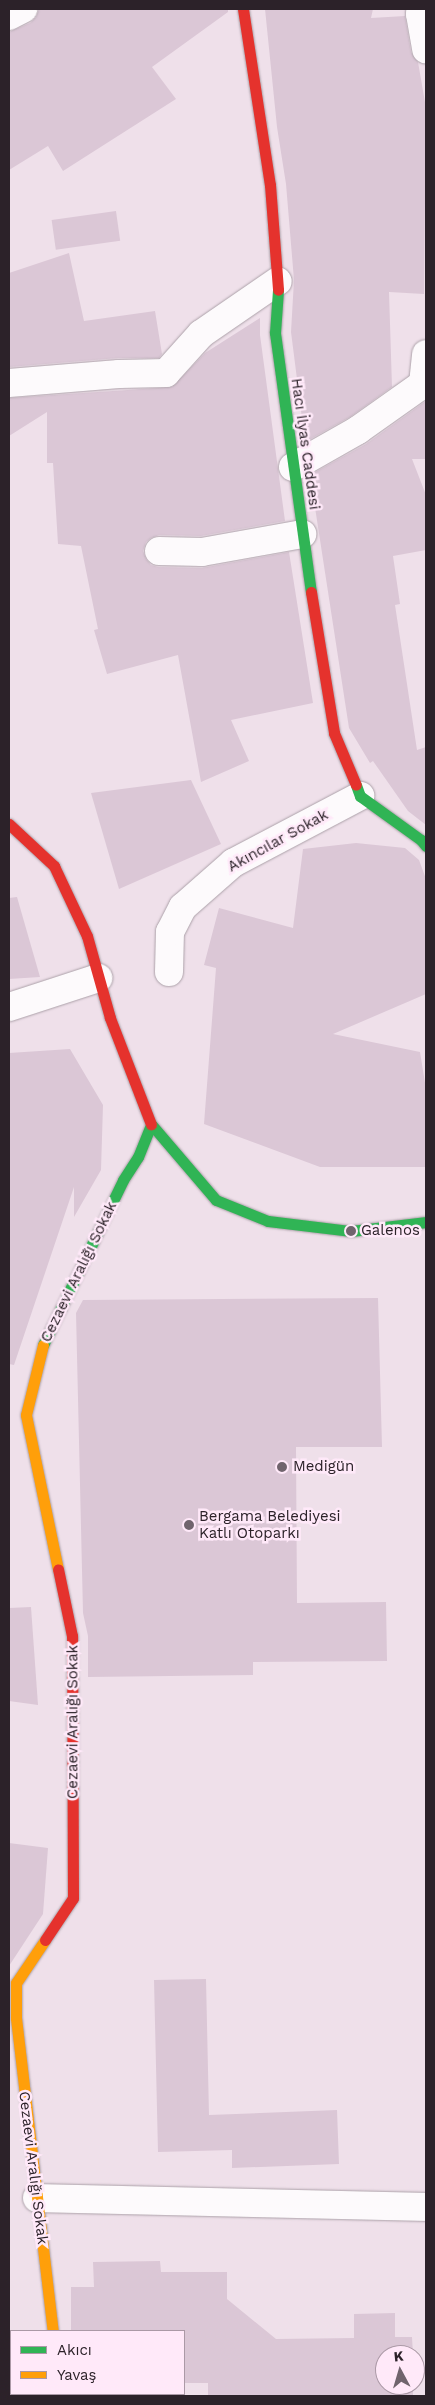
<!DOCTYPE html>
<meta charset="utf-8">
<style>
body{margin:0}
#map{position:relative;width:435px;height:2405px;overflow:hidden;background:#efe0ea;font-family:"Work Sans",sans-serif}
div>[style]{position:absolute}
.built>*{inset:0;background:#edd4e6;transform-origin:0 0}
.building>*{inset:0;background:#dbc7d6;transform-origin:0 0}
.roads{filter:drop-shadow(0 0 1px #aca1a9) drop-shadow(0 0 1px #aca1a9)}
.street>*{height:28px;margin:-14px;padding:0 14px;transform-origin:14px;border-radius:14px;background:#fdfafc}
.fast>*{height:11px;margin:-5.5px;padding:0 5.5px;transform-origin:5.5px;border-radius:5.5px;background:#30b455}
.slow>*{height:11px;margin:-5.5px;padding:0 5.5px;transform-origin:5.5px;border-radius:5.5px;background:#ff9f0a}
.jam>*{height:11px;margin:-5.5px;padding:0 5.5px;transform-origin:5.5px;border-radius:5.5px;background:#e5322d}
.dots>*{width:14px;height:14px;translate:-50% -50%;box-sizing:border-box;border:2px solid #ffe9f9;border-radius:50%}
span{translate:-50% -50%;white-space:nowrap;text-align:center;line-height:1.15;-webkit-text-stroke:5px #ffe9f9;paint-order:stroke}
.street-label{font-size:15px;color:#2c2229}
.poi-label{font-size:15px;color:#2c2229}
.left{translate:0 -50%;text-align:left}
.frame{position:absolute;inset:0;border:10px solid #2c2229;pointer-events:none}
.legend{position:absolute;left:10px;top:2330px;width:175px;height:65px;box-sizing:border-box;background:#ffe9f9;border:1px solid #ab99a6;margin:0;padding:6px 9px;list-style:none;font-size:15px;color:#2c2229}
.legend li{display:flex;align-items:center;gap:10px;height:25px}
.legend b{width:25px;border:1px solid #ab99a6}
.north{position:absolute;left:375px;top:2345px;width:50px;height:50px;box-sizing:border-box;background:#ffe9f9;border:1px solid #ab99a6;border-radius:50%;rotate:354deg;font-size:14px;font-weight:700;line-height:20px;text-align:center;color:#2c2229}
.north::after{content:'';display:block;margin:auto;width:18px;height:22px;background:#70646d;clip-path:polygon(50% 0,100% 100%,50% 72%,0 100%)}
</style>
<div id="map">
<div class="built">
<div style="left:60px;top:2394px;width:103px;height:2px"></div>
</div>
<div class="building">
<div style="clip-path:polygon(39px 9px,228px 9px,228px 12px,152px 67px,176px 99px,63px 171px,48px 146px,9px 170px,9px 32px,30px 23px,36px 17px)"></div>
<div style="clip-path:polygon(265px 9px,373px 9px,371px 18px,405px 16px,411px 52px,418px 62px,426px 108px,424px 294px,389px 292px,392px 387px,350px 417px,305px 442px,291px 332px,294px 280px,286px 184px,277px 127px)"></div>
<div style="left:116px;top:211px;width:30px;height:65px;rotate:82deg"></div>
<div style="clip-path:polygon(69px 253px,84px 321px,155px 311px,162px 354px,159px 358px,118px 358px,9px 367px,9px 273px)"></div>
<div style="clip-path:polygon(260px 318px,260px 335px,285px 521px,201px 536px,159px 535px,151px 538px,146px 542px,143px 551px,146px 559px,151px 565px,158px 567px,202px 568px,289px 552px,313px 703px,231px 720px,249px 761px,201px 782px,178px 655px,107px 674px,94px 630px,98px 629px,81px 546px,58px 544px,53px 463px,47px 463px,47px 412px,9px 436px,9px 398px,172px 387px,205px 353px)"></div>
<div style="clip-path:polygon(426px 401px,426px 459px,412px 459px,426px 495px,426px 550px,393px 556px,400px 604px,395px 605px,417px 750px,426px 747px,426px 825px,408px 811px,373px 761px,370px 763px,349px 728px,310px 475px,366px 444px)"></div>
<div style="clip-path:polygon(191px 780px,221px 844px,119px 889px,91px 793px)"></div>
<div style="clip-path:polygon(356px 843px,405px 848px,419px 860px,426px 879px,426px 994px,333px 1034px,420px 1052px,426px 1089px,426px 1167px,320px 1167px,204px 1124px,216px 968px,204px 965px,219px 908px,293px 928px,303px 849px)"></div>
<div style="clip-path:polygon(17px 897px,40px 977px,9px 979px,9px 898px)"></div>
<div style="clip-path:polygon(70px 1049px,103px 1105px,101px 1170px,74px 1217px,74px 1187px,14px 1365px,9px 1364px,9px 1053px)"></div>
<div style="clip-path:polygon(378px 1298px,382px 1447px,296px 1447px,297px 1603px,386px 1602px,387px 1661px,253px 1662px,253px 1675px,88px 1677px,88px 1636px,83px 1613px,76px 1313px,83px 1300px)"></div>
<div style="clip-path:polygon(31px 1607px,38px 1705px,9px 1701px,9px 1608px)"></div>
<div style="clip-path:polygon(9px 1843px,48px 1848px,43px 1914px,9px 1966px)"></div>
<div style="clip-path:polygon(206px 1979px,209px 2115px,337px 2110px,339px 2164px,232px 2168px,232px 2150px,158px 2152px,154px 1980px)"></div>
<div style="clip-path:polygon(160px 2261px,161px 2272px,227px 2272px,227px 2299px,276px 2339px,354px 2338px,354px 2314px,395px 2313px,395px 2337px,412px 2337px,413px 2355px,385px 2355px,385px 2385px,413px 2385px,413px 2396px,208px 2396px,208px 2383px,184px 2383px,184px 2331px,71px 2331px,71px 2287px,94px 2287px,93px 2262px)"></div>
</div>
<div class="roads">
<div class="street">
<div style="left:421px;top:9px;width:5px;rotate:101deg"></div>
<div style="left:420px;top:14px;width:36px;rotate:80deg"></div>
<div style="left:9px;top:16px;width:16px;rotate:-27deg"></div>
<div style="left:9px;top:383px;width:110px;rotate:-4.7deg"></div>
<div style="left:119px;top:374px;width:47px;rotate:-1.2deg"></div>
<div style="left:166px;top:373px;width:52px;rotate:-48.1deg"></div>
<div style="left:201px;top:334px;width:93px;rotate:-34.5deg"></div>
<div style="left:423px;top:384px;width:30px;rotate:-84deg"></div>
<div style="left:293px;top:467px;width:75px;rotate:-29.6deg"></div>
<div style="left:358px;top:430px;width:80px;rotate:-35.3deg"></div>
<div style="left:423px;top:384px;width:3px"></div>
<div style="left:159px;top:551px;width:43px;rotate:1.3deg"></div>
<div style="left:202px;top:552px;width:102px;rotate:-10.2deg"></div>
<div style="left:169px;top:972px;width:40px;rotate:-88.6deg"></div>
<div style="left:170px;top:932px;width:28px;rotate:-63deg"></div>
<div style="left:183px;top:907px;width:67px;rotate:-41.3deg"></div>
<div style="left:233px;top:863px;width:144px;rotate:-27.8deg"></div>
<div style="left:9px;top:1007px;width:94px;rotate:-18deg"></div>
<div style="left:37px;top:2198px;width:389px;rotate:1.3deg"></div>
<div style="left:60px;top:2394px;width:2px;rotate:90deg"></div>
</div>
<div class="fast">
<div style="left:278px;top:290px;width:43px;rotate:94deg"></div>
<div style="left:275px;top:333px;width:261px;rotate:82.1deg"></div>
<div style="left:356px;top:785px;width:12px;rotate:70deg"></div>
<div style="left:360px;top:796px;width:75px;rotate:35.8deg"></div>
<div style="left:421px;top:840px;width:8px;rotate:50deg"></div>
<div style="left:151px;top:1124px;width:100px;rotate:49.5deg"></div>
<div style="left:216px;top:1200px;width:56px;rotate:22deg"></div>
<div style="left:268px;top:1221px;width:84px;rotate:6.9deg"></div>
<div style="left:351px;top:1231px;width:76px;rotate:-6.8deg"></div>
<div style="left:43px;top:1345px;width:183px;rotate:-64.1deg"></div>
<div style="left:123px;top:1180px;width:27px;rotate:-57deg"></div>
<div style="left:138px;top:1157px;width:35px;rotate:-68deg"></div>
</div>
<div class="slow">
<div style="left:43px;top:1345px;width:72px;rotate:103.7deg"></div>
<div style="left:26px;top:1415px;width:157px;rotate:78.3deg"></div>
<div style="left:45px;top:1940px;width:52px;rotate:124deg"></div>
<div style="left:16px;top:1983px;width:35px;rotate:90deg"></div>
<div style="left:16px;top:2018px;width:315px;rotate:83.3deg"></div>
</div>
<div class="jam">
<div style="left:243px;top:9px;width:178px;rotate:81.3deg"></div>
<div style="left:270px;top:185px;width:105px;rotate:85.6deg"></div>
<div style="left:311px;top:592px;width:143px;rotate:80.7deg"></div>
<div style="left:334px;top:733px;width:56px;rotate:67.1deg"></div>
<div style="left:9px;top:824px;width:62px;rotate:43deg"></div>
<div style="left:54px;top:866px;width:77px;rotate:64.8deg"></div>
<div style="left:87px;top:936px;width:85px;rotate:74.3deg"></div>
<div style="left:110px;top:1018px;width:114px;rotate:68.9deg"></div>
<div style="left:45px;top:1940px;width:50px;rotate:-56.3deg"></div>
<div style="left:73px;top:1898px;width:262px;rotate:-90.2deg"></div>
<div style="left:72px;top:1636px;width:68px;rotate:-101.8deg"></div>
</div>
</div>
<div class="dots">
<div style="left:351px;top:1231px;background:#70646d"></div>
<div style="left:282px;top:1467px;background:#70646d"></div>
<div style="left:189px;top:1525px;background:#70646d"></div>
</div>
<div class="street-label">
<span style="left:305px;top:444px;rotate:82deg">Hacı İlyas Caddesi</span>
<span style="left:278px;top:841px;rotate:-29deg">Akıncılar Sokak</span>
<span style="left:79px;top:1272px;rotate:-64deg">Cezaevi Aralığı Sokak</span>
<span style="left:73px;top:1722px;rotate:-90deg">Cezaevi Aralığı Sokak</span>
<span style="left:33px;top:2168px;rotate:83deg">Cezaevi Aralığı Sokak</span>
</div>
<div class="poi-label">
<span class="left" style="left:361px;top:1231px">Galenos</span>
<span class="left" style="left:293px;top:1467px">Medigün</span>
<span class="left" style="left:199px;top:1525px">Bergama Belediyesi<br>Katlı Otoparkı</span>
</div>
<div class="frame"></div>
<ul class="legend">
<li><b style="height:6px;background:#30b455"></b>Akıcı</li>
<li><b style="height:6px;background:#ff9f0a"></b>Yavaş</li>
</ul>
<div class="north">K</div>
</div>
